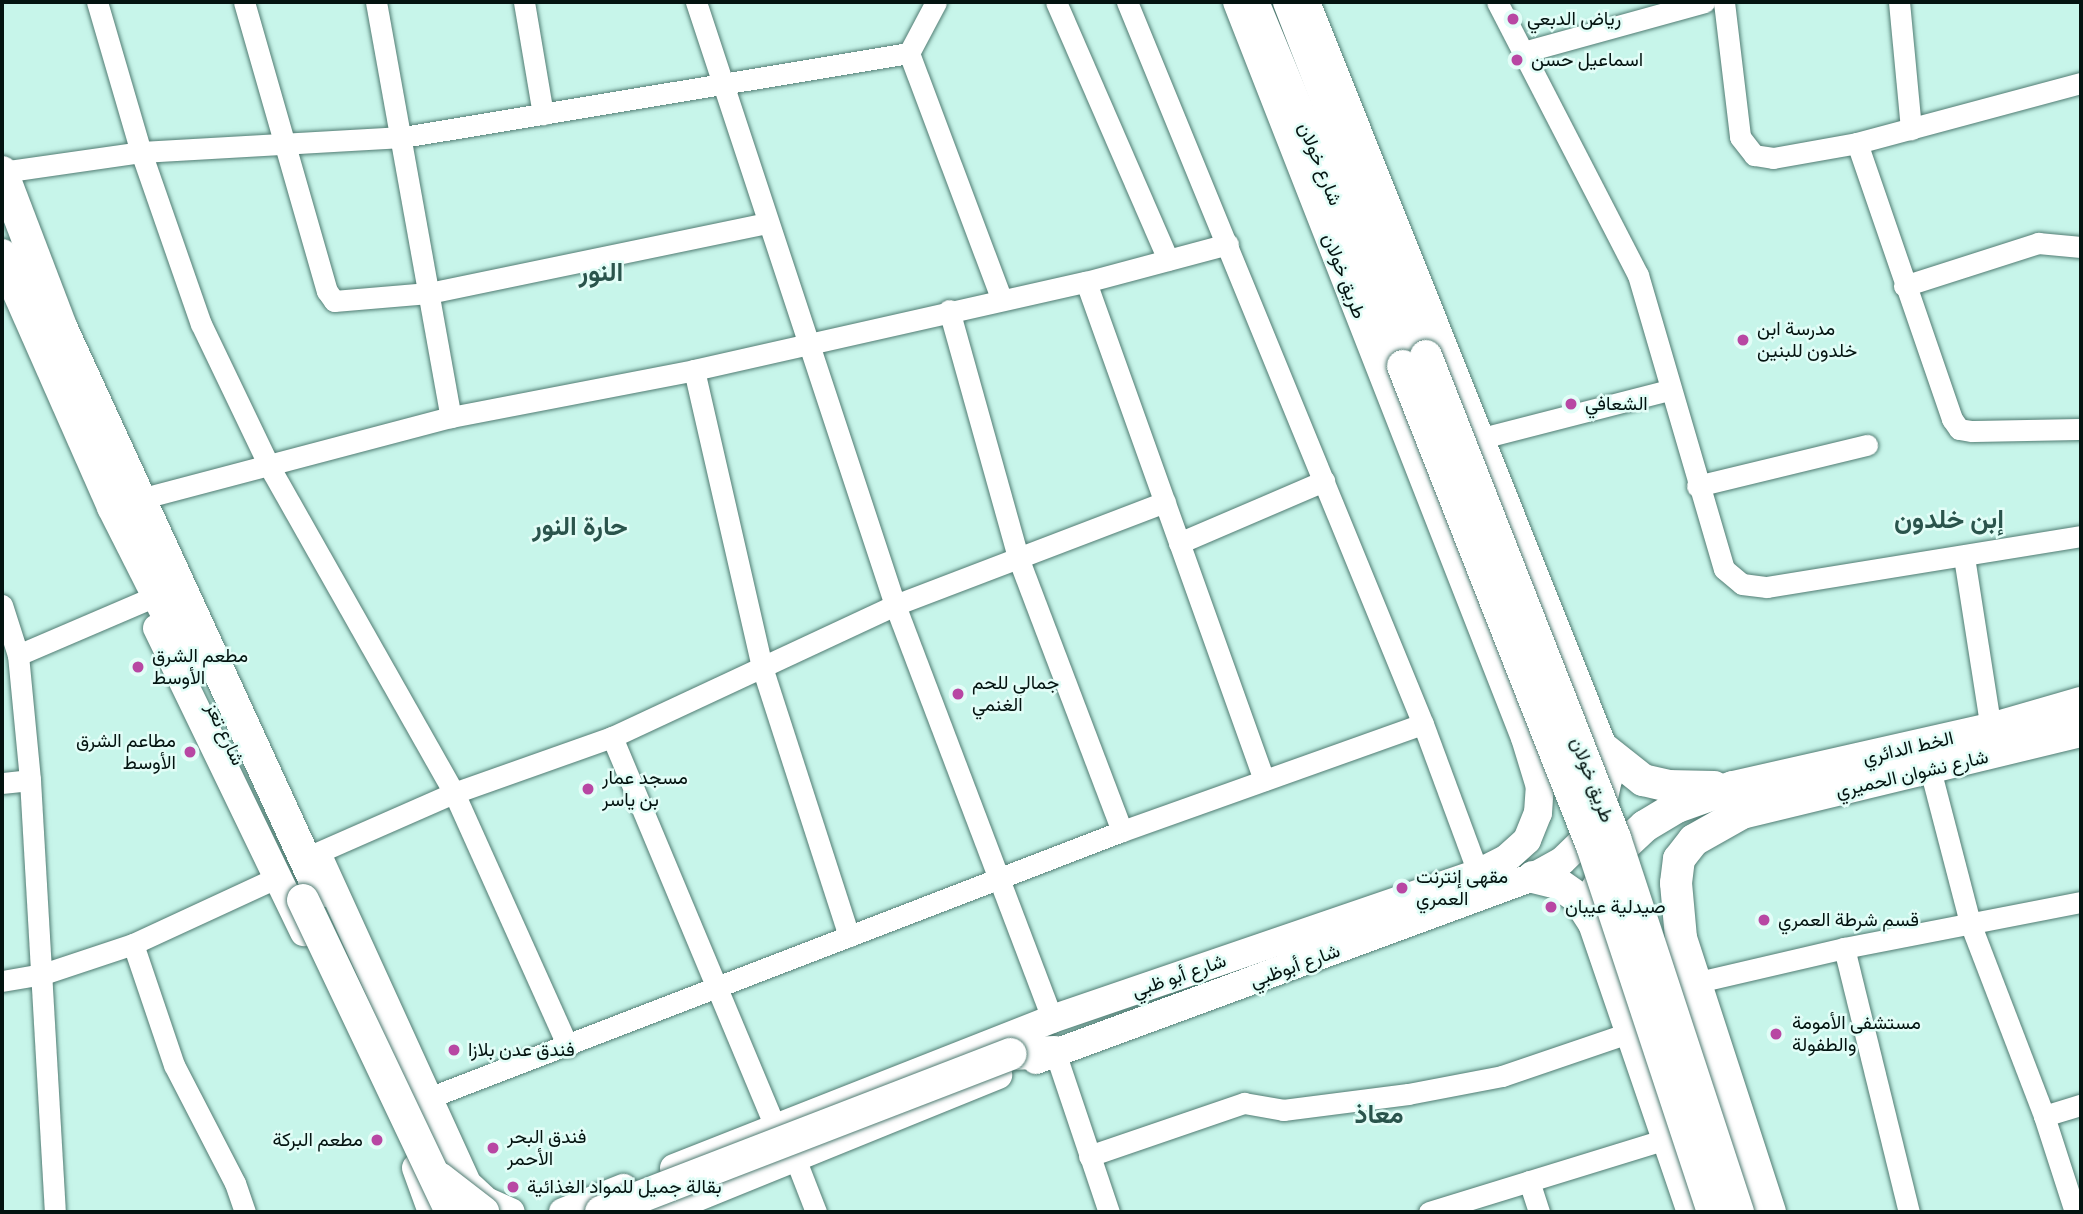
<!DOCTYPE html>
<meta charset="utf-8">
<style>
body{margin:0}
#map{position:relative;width:2083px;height:1214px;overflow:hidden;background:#c7f5ea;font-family:Ubuntu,Vazirmatn,sans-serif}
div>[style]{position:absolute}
.roads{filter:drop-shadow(0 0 2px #517c73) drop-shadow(0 0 2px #517c73)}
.street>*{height:21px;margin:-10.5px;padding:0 10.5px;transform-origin:10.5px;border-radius:10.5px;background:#fff}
.secondary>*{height:28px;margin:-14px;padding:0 14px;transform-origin:14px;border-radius:14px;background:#fff}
.primary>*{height:32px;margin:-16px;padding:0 16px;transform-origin:16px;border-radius:16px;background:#fff}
.bridges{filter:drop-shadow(0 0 2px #517c73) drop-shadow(0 0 2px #517c73)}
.primary-bridge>*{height:32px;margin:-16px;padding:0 16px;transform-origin:16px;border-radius:16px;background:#fff}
.dots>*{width:19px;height:19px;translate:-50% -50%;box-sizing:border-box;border:4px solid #e2fdf7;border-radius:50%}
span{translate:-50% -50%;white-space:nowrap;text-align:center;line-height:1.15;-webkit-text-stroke:5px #e2fdf7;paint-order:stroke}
.poi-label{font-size:19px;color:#031310}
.left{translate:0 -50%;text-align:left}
.right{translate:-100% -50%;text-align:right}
.street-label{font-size:19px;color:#031310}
.district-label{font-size:26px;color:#2a544c;font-weight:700}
.frame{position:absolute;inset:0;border:4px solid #031310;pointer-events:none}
</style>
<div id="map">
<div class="roads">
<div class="street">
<div style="left:97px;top:2px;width:156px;rotate:73.7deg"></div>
<div style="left:141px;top:152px;width:182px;rotate:70.8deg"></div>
<div style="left:201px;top:324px;width:157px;rotate:64.4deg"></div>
<div style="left:269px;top:466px;width:376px;rotate:60.5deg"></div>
<div style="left:454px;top:793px;width:278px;rotate:65.8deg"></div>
<div style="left:244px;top:2px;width:301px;rotate:74deg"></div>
<div style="left:327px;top:291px;width:12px;rotate:55deg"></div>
<div style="left:334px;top:301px;width:95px;rotate:-4.8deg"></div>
<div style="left:429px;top:293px;width:345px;rotate:-11.7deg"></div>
<div style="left:376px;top:2px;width:422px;rotate:79.8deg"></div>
<div style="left:524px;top:2px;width:114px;rotate:80.4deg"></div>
<div style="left:696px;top:2px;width:635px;rotate:71.74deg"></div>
<div style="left:895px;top:605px;width:443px;rotate:69.2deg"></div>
<div style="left:1056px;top:2px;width:281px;rotate:66.5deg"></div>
<div style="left:1127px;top:2px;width:780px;rotate:67.71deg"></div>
<div style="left:1423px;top:724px;width:159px;rotate:69.7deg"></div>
<div style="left:1497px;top:2px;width:307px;rotate:62.7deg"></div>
<div style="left:1638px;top:275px;width:306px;rotate:73.7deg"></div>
<div style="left:1724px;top:569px;width:23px;rotate:40deg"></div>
<div style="left:1742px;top:584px;width:25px;rotate:7deg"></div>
<div style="left:1767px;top:587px;width:318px;rotate:-9.2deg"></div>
<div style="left:1724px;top:2px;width:136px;rotate:83.2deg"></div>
<div style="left:1740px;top:137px;width:23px;rotate:52deg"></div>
<div style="left:1754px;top:155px;width:19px;rotate:9deg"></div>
<div style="left:1773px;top:158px;width:85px;rotate:-10.1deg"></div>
<div style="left:1857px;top:143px;width:232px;rotate:-15deg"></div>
<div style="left:1899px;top:2px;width:128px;rotate:84.6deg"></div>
<div style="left:1523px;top:52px;width:188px;rotate:-15.4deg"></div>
<div style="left:909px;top:53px;width:262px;rotate:69.4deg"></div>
<div style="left:1857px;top:143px;width:292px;rotate:71deg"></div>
<div style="left:1952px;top:419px;width:12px;rotate:55deg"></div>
<div style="left:1959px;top:429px;width:13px;rotate:9deg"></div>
<div style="left:1972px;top:431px;width:109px;rotate:-1.1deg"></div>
<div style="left:2px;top:172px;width:140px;rotate:-8.2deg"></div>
<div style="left:141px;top:152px;width:262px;rotate:-3.3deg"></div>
<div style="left:403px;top:137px;width:513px;rotate:-9.43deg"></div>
<div style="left:909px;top:53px;width:58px;rotate:-62.1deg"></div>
<div style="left:1086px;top:282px;width:529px;rotate:70.33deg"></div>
<div style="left:1904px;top:286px;width:141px;rotate:-17.8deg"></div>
<div style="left:2038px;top:243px;width:43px;rotate:5.3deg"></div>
<div style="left:949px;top:310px;width:260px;rotate:74.4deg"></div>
<div style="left:1019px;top:560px;width:290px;rotate:69.2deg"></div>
<div style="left:694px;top:370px;width:305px;rotate:77.1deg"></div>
<div style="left:762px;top:667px;width:283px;rotate:72.1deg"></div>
<div style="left:1482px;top:438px;width:193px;rotate:-14.4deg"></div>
<div style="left:1697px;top:486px;width:175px;rotate:-13.6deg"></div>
<div style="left:140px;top:499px;width:322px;rotate:-14.8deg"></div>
<div style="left:451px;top:417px;width:248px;rotate:-10.9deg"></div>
<div style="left:694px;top:370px;width:402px;rotate:-12.7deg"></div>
<div style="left:1086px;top:282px;width:147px;rotate:-15deg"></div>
<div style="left:1179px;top:543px;width:158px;rotate:-23.2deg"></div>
<div style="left:1964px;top:557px;width:174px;rotate:81.1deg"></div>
<div style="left:2px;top:605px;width:52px;rotate:72.3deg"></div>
<div style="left:18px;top:655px;width:126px;rotate:84.5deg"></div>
<div style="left:30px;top:780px;width:433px;rotate:86.7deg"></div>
<div style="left:18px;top:655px;width:137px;rotate:-23.2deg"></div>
<div style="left:612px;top:737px;width:423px;rotate:67.3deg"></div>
<div style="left:1930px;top:769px;width:159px;rotate:75.4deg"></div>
<div style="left:1970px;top:923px;width:207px;rotate:69deg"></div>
<div style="left:2044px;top:1116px;width:101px;rotate:72.1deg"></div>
<div style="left:2px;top:783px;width:28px;rotate:-6deg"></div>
<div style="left:317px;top:853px;width:150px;rotate:-23.7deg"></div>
<div style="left:454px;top:793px;width:168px;rotate:-19.5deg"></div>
<div style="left:612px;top:737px;width:312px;rotate:-25deg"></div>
<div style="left:895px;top:605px;width:289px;rotate:-20.9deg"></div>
<div style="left:133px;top:944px;width:128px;rotate:71.3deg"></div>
<div style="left:174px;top:1065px;width:133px;rotate:62.7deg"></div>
<div style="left:235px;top:1183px;width:31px;rotate:71deg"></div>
<div style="left:1844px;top:948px;width:272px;rotate:76.2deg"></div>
<div style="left:2px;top:981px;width:42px;rotate:-9.7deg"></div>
<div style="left:43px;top:974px;width:95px;rotate:-18.4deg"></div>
<div style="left:133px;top:944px;width:160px;rotate:-24.8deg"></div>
<div style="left:1694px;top:983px;width:154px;rotate:-13.1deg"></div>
<div style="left:1844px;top:948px;width:241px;rotate:-11deg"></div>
<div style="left:1055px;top:1052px;width:169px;rotate:71.4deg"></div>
<div style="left:431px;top:1097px;width:740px;rotate:-21.05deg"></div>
<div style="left:1122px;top:831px;width:319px;rotate:-19.6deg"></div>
<div style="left:2044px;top:1116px;width:39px;rotate:-17deg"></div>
<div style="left:1089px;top:1156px;width:164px;rotate:-18.9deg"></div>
<div style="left:1244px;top:1103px;width:40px;rotate:10deg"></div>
<div style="left:1283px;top:1110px;width:126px;rotate:-7.3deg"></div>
<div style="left:1408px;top:1094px;width:96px;rotate:-10.8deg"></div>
<div style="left:1502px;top:1076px;width:136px;rotate:-18.8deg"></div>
<div style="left:795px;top:1158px;width:58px;rotate:68.7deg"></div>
<div style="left:1529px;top:1181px;width:33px;rotate:72deg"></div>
<div style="left:1429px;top:1212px;width:249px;rotate:-17.1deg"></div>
</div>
<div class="secondary">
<div style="left:157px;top:628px;width:338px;rotate:64.2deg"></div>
<div style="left:319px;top:858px;width:389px;rotate:65.5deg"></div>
<div style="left:1036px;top:1060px;width:530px;rotate:-20.21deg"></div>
<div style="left:1533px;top:877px;width:33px;rotate:-29deg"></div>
<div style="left:1562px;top:861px;width:32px;rotate:-44deg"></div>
<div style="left:1585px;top:839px;width:31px;rotate:-59deg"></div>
<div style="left:1601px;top:812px;width:33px;rotate:-78deg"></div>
<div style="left:1608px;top:780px;width:31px;rotate:-97deg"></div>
<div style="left:1604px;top:749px;width:804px;rotate:-111.75deg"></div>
<div style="left:416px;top:1168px;width:47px;rotate:70deg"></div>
<div style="left:674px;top:1168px;width:406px;rotate:-21.5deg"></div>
<div style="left:1052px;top:1019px;width:450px;rotate:-18.9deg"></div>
<div style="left:1478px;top:873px;width:31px;rotate:-27deg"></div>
<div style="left:1506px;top:859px;width:28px;rotate:-42deg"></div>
<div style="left:1527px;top:840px;width:29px;rotate:-68deg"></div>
<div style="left:1538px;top:813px;width:26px;rotate:-86deg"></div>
<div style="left:1540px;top:787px;width:51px;rotate:-107deg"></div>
<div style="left:1525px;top:738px;width:790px;rotate:-111.37deg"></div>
<div style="left:471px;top:1187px;width:21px;rotate:43deg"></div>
<div style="left:486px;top:1201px;width:27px;rotate:24deg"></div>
<div style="left:563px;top:1212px;width:65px;rotate:-21.8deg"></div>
<div style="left:661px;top:1212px;width:364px;rotate:-22.1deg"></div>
</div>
<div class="primary">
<div style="left:1253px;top:2px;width:394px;rotate:67.6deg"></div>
<div style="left:1289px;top:2px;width:380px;rotate:68.8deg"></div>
<div style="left:2px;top:172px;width:168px;rotate:69.1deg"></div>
<div style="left:62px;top:329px;width:619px;rotate:65.38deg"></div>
<div style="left:2px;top:255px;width:275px;rotate:66.2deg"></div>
<div style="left:113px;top:507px;width:182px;rotate:63.2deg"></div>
<div style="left:1604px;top:749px;width:50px;rotate:38.5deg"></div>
<div style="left:1643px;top:780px;width:26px;rotate:13deg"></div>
<div style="left:1668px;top:786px;width:46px;rotate:1.2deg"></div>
<div style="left:1533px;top:877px;width:25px;rotate:14deg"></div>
<div style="left:1557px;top:883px;width:24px;rotate:35deg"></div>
<div style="left:1577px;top:897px;width:31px;rotate:57deg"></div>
<div style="left:1594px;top:923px;width:305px;rotate:71.1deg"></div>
<div style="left:1594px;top:923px;width:34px;rotate:-85deg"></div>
<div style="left:1597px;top:889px;width:38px;rotate:-63deg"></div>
<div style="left:1614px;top:855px;width:42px;rotate:-43.1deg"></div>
<div style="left:1645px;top:826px;width:37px;rotate:-31deg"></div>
<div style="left:1677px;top:807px;width:59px;rotate:-19.7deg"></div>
<div style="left:1733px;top:787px;width:264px;rotate:-12.7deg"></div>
<div style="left:1991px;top:729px;width:94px;rotate:-16.1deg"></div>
<div style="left:1011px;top:1054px;width:44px;rotate:-2.6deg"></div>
<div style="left:1770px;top:1212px;width:288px;rotate:-108deg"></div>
<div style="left:1681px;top:938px;width:55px;rotate:-95.2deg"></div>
<div style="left:1676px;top:883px;width:24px;rotate:-83deg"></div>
<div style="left:1679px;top:859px;width:24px;rotate:-52deg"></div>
<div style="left:1694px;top:840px;width:55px;rotate:-29.4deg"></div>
<div style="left:1742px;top:813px;width:349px;rotate:-13.6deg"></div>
</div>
</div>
<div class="bridges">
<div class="primary-bridge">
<div style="left:1426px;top:356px;width:518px;rotate:68.59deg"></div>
<div style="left:1615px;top:838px;width:394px;rotate:71.8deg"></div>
<div style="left:1403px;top:366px;width:516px;rotate:68.51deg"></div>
<div style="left:1592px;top:846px;width:385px;rotate:71.7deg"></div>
<div style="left:303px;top:900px;width:345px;rotate:64.6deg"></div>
<div style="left:439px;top:1178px;width:56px;rotate:37.7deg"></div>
<div style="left:601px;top:1212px;width:439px;rotate:-21.1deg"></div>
</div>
</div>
<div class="dots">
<div style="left:1513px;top:19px;background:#b847a3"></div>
<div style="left:1517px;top:60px;background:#b847a3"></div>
<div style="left:1743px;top:340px;background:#b847a3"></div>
<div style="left:1571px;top:404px;background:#b847a3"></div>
<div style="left:138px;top:667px;background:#b847a3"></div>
<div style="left:958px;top:694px;background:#b847a3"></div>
<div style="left:190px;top:752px;background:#b847a3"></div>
<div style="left:588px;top:789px;background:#b847a3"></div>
<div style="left:1402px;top:888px;background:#b847a3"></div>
<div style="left:1551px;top:907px;background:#b847a3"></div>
<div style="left:1764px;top:920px;background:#b847a3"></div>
<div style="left:1776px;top:1034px;background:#b847a3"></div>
<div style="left:454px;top:1050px;background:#b847a3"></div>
<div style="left:377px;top:1140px;background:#b847a3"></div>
<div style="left:493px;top:1148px;background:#b847a3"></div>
<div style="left:513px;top:1187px;background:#b847a3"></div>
</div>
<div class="poi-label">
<span class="left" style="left:1527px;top:19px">رياض الدبعي</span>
<span class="left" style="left:1531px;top:60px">اسماعيل حسن</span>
<span class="left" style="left:1757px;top:340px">مدرسة ابن<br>خلدون للبنين</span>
<span class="left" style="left:1585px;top:404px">الشعافي</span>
<span class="left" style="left:152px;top:667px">مطعم الشرق<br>الأوسط</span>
<span class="left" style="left:972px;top:694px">جمالي للحم<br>الغنمي</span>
<span class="right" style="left:176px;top:752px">مطاعم الشرق<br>الأوسط</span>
<span class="left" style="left:602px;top:789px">مسجد عمار<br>بن ياسر</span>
<span class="left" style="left:1416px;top:888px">مقهى إنترنت<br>العمري</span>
<span class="left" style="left:1565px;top:907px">صيدلية عيبان</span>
<span class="left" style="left:1778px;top:920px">قسم شرطة العمري</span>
<span class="left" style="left:1792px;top:1034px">مستشفى الأمومة<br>والطفولة</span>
<span class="left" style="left:468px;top:1050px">فندق عدن بلازا</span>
<span class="left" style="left:507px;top:1148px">فندق البحر<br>الأحمر</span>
<span class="right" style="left:363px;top:1140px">مطعم البركة</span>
<span class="left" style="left:527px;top:1187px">بقالة جميل للمواد الغذائية</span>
</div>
<div class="street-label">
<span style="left:1320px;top:164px;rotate:68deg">شارع خولان</span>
<span style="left:1344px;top:276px;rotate:69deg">طريق خولان</span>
<span style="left:225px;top:734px;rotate:65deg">شارع تعز</span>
<span style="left:1908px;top:748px;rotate:-13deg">الخط الدائري</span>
<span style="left:1912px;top:774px;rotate:-13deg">شارع نشوان الحميري</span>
<span style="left:1592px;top:780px;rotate:69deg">طريق خولان</span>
<span style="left:1295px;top:966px;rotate:-20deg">شارع أبوظبي</span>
<span style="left:1179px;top:976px;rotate:-19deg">شارع أبو ظبي</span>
</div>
<div class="district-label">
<span style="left:601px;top:272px">النور</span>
<span style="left:1949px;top:519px">إبن خلدون</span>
<span style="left:580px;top:526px">حارة النور</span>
<span style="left:1379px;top:1114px">معاذ</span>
</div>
<div class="frame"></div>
</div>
